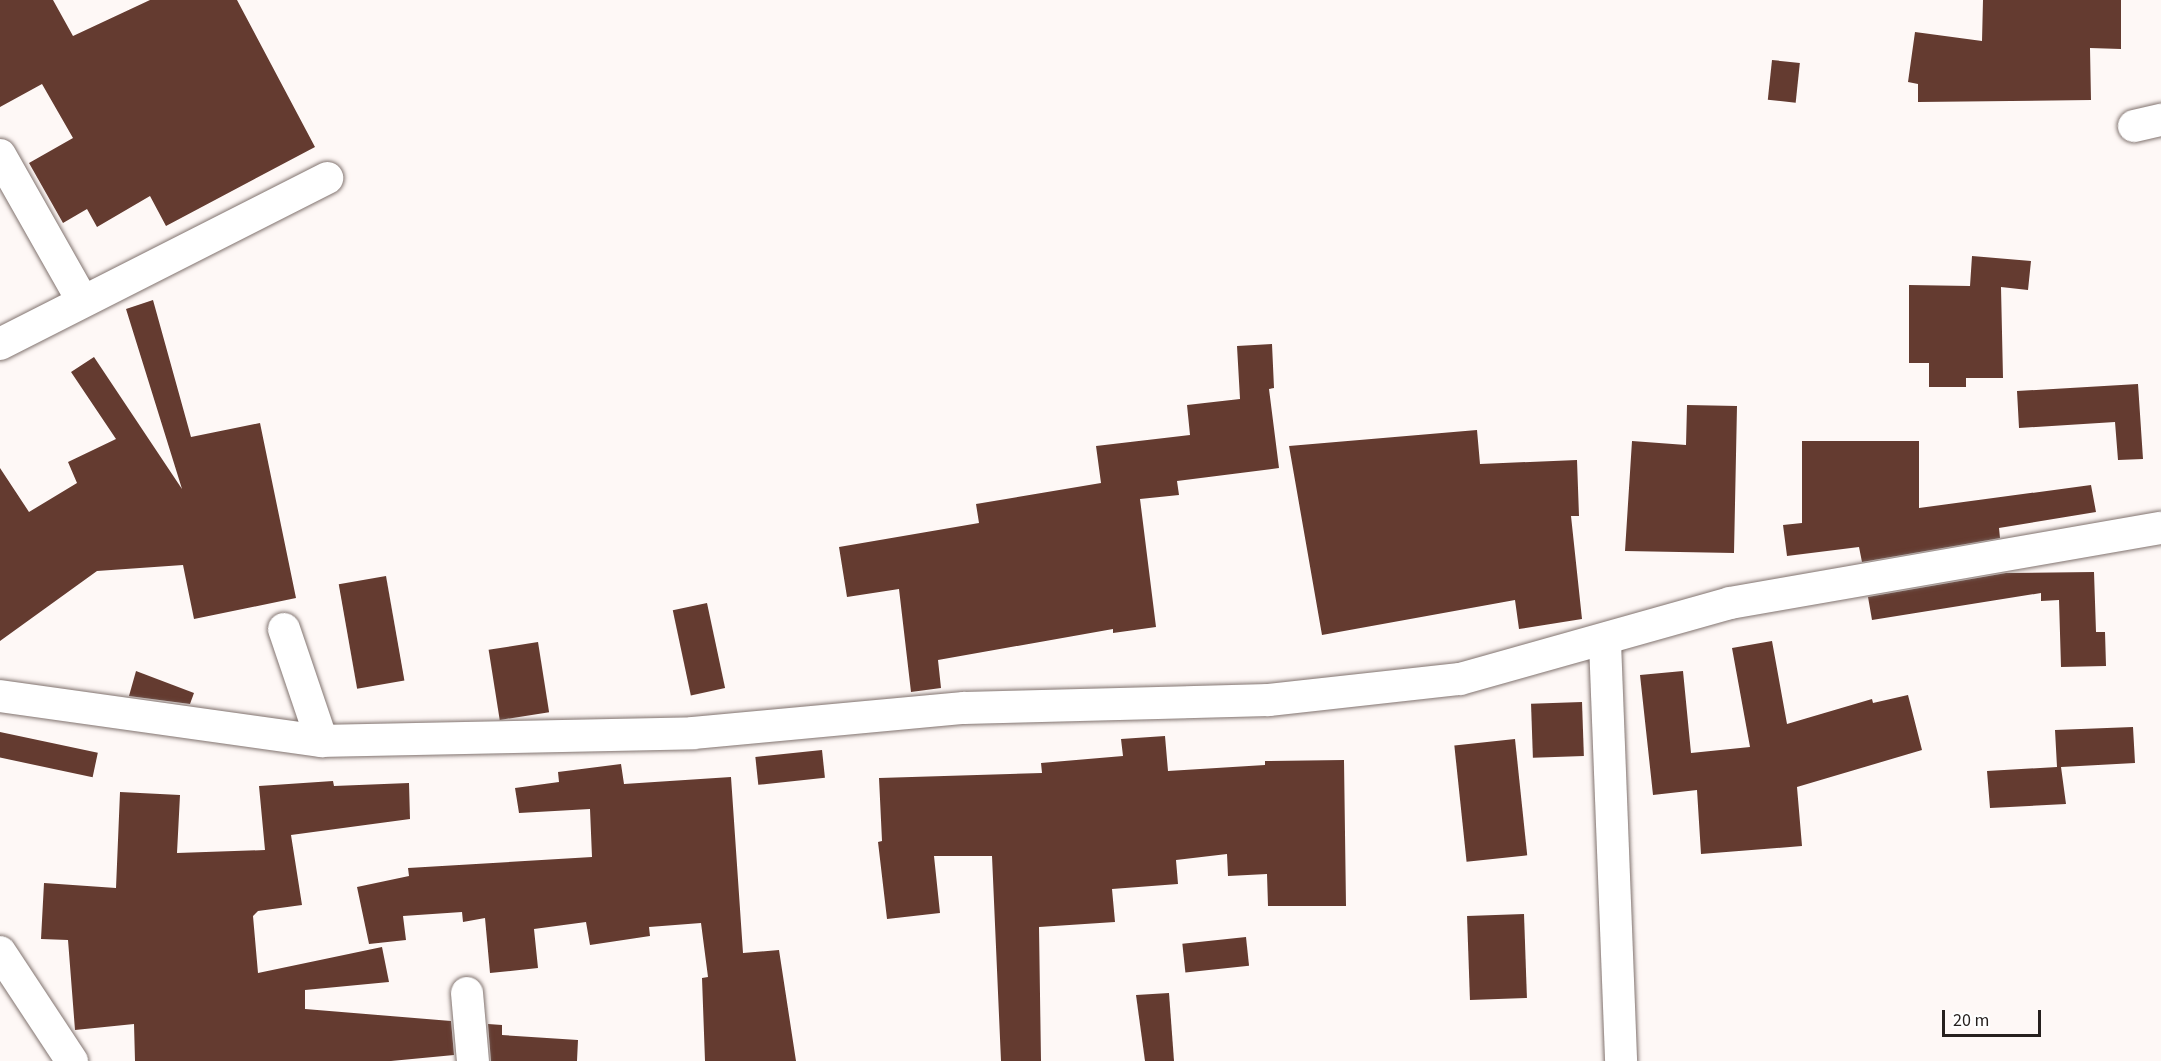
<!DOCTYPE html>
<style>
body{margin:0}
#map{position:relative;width:2161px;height:1061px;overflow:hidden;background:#fef8f6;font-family:"Source Sans 3",sans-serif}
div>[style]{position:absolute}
.building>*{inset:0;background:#643b30;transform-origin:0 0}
.roads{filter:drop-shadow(0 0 2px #81736f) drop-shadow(0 0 2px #81736f)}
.minor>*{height:32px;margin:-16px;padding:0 16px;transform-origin:16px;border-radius:16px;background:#fff}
span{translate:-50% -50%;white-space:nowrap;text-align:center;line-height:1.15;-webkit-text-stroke:6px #fff;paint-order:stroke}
.scale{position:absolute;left:1942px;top:1010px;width:99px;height:27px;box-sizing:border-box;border:3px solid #26201e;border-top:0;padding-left:8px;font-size:18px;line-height:21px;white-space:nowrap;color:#26201e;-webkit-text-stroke:4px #fff;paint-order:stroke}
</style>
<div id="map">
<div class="building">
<div style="clip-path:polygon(0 0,53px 0,73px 36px,150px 0,237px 0,315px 147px,166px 226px,150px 196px,97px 227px,87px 209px,63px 223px,29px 163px,73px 138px,42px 84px,0 107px)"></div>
<div style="clip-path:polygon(1983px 0,2121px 0,2121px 49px,2090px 48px,2091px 100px,1918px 102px,1918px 84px,1908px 82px,1915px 32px,1982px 41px)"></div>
<div style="left:1772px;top:60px;width:28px;height:40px;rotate:6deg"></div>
<div style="clip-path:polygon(1972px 256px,2031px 261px,2028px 290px,2001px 287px,2003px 378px,1966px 378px,1966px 387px,1929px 387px,1929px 363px,1909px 363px,1909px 285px,1970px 286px)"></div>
<div style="clip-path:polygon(153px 300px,191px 437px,260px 423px,296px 598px,194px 619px,183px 565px,97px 571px,0 641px,0 468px,29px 512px,77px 483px,68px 462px,116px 439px,71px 372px,94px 357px,182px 489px,126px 309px)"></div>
<div style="clip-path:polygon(1272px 344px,1274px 388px,1269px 389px,1279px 468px,1177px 481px,1179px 495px,1140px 499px,1156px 627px,1113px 633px,1113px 629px,938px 660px,941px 688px,911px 692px,899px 589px,847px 597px,839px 547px,979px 523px,976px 504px,1101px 483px,1096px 446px,1190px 435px,1187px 405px,1240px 399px,1237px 346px)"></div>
<div style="clip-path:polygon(2138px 384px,2143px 459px,2118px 460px,2115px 422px,2019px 428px,2017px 391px)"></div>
<div style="clip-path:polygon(1687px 405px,1737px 406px,1734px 553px,1625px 551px,1632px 441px,1686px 445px)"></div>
<div style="clip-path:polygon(1477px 430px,1480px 464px,1577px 460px,1579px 516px,1571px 516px,1582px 619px,1519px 629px,1515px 600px,1322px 635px,1289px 446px)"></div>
<div style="clip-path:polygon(1802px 441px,1919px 441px,1919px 508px,2091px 485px,2096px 512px,1999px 528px,2000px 538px,1862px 562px,1859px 547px,1787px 556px,1783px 525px,1802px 523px)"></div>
<div style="clip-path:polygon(2094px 572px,2096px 632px,2105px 632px,2106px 666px,2061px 667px,2059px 600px,2041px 601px,2041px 593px,1872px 620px,1868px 597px,2006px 573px)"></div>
<div style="left:386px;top:576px;width:106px;height:48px;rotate:80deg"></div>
<div style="left:707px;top:603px;width:87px;height:35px;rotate:78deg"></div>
<div style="clip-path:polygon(1772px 641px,1787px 724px,1872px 699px,1873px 703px,1908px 695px,1922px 750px,1797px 787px,1802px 846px,1701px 854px,1697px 790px,1653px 795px,1640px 675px,1683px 671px,1691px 753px,1750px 747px,1732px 648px)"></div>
<div style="left:538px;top:642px;width:71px;height:50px;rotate:81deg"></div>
<div style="clip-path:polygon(136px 671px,194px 693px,190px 704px,129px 696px)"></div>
<div style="left:1582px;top:702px;width:54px;height:51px;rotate:88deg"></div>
<div style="clip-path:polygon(2133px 727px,2135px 763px,2061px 767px,2066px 804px,1990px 808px,1987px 771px,2057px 767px,2055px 730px)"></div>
<div style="left:0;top:732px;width:100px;height:25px;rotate:12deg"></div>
<div style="clip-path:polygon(1165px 736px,1168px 771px,1265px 765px,1265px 761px,1344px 760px,1346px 906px,1268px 906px,1267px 874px,1228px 876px,1227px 854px,1176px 860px,1178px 884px,1112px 889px,1115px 922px,1039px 927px,1041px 1061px,1001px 1061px,992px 856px,934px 856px,940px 913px,887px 919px,878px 842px,882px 841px,879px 778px,1042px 773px,1041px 763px,1123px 756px,1121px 739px)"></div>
<div style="left:1515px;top:739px;width:117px;height:61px;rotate:84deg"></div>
<div style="left:822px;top:750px;width:28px;height:67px;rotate:84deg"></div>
<div style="clip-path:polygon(621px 764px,624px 784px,731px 777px,743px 953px,779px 950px,796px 1061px,705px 1061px,702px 978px,708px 977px,701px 923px,649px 927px,650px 936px,590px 945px,586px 922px,534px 929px,538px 968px,490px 973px,485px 918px,463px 922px,462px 912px,403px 916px,406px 940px,369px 944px,357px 887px,409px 876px,408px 868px,592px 857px,590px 809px,519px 813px,515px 788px,559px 782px,558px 772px)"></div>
<div style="clip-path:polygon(333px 781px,334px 786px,409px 783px,410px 819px,291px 835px,302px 905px,258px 911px,253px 916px,258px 973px,382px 947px,389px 982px,305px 990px,305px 1009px,451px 1021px,454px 1055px,391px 1061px,135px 1061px,134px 1024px,75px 1030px,68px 940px,41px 939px,44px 883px,116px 888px,120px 792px,180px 795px,177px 853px,265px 850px,259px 786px)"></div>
<div style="left:1524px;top:914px;width:84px;height:57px;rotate:88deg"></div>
<div style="left:1246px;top:937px;width:29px;height:64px;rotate:84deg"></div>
<div style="clip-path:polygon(1169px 993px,1174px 1061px,1145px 1061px,1136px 995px)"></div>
<div style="clip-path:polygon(488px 1024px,502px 1025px,502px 1035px,578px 1040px,577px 1061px,491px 1061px)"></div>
</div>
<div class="roads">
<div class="minor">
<div style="left:2134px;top:126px;width:28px;rotate:-13deg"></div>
<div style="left:0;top:155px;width:167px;rotate:60.5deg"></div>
<div style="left:0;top:344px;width:367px;rotate:-26.9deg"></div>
<div style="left:284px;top:629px;width:118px;rotate:71.3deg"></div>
<div style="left:1605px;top:642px;width:419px;rotate:87.8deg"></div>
<div style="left:0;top:696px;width:325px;rotate:8deg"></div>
<div style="left:322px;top:741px;width:371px;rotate:-1.2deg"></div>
<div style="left:693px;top:733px;width:272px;rotate:-5.3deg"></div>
<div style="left:964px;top:708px;width:305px;rotate:-1.5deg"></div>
<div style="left:1269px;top:700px;width:192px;rotate:-6.3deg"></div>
<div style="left:1460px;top:679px;width:280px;rotate:-15.7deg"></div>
<div style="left:1730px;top:603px;width:437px;rotate:-9.9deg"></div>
<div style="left:0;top:952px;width:131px;rotate:56.6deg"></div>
<div style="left:467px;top:993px;width:68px;rotate:85deg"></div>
</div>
</div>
<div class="scale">20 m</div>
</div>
